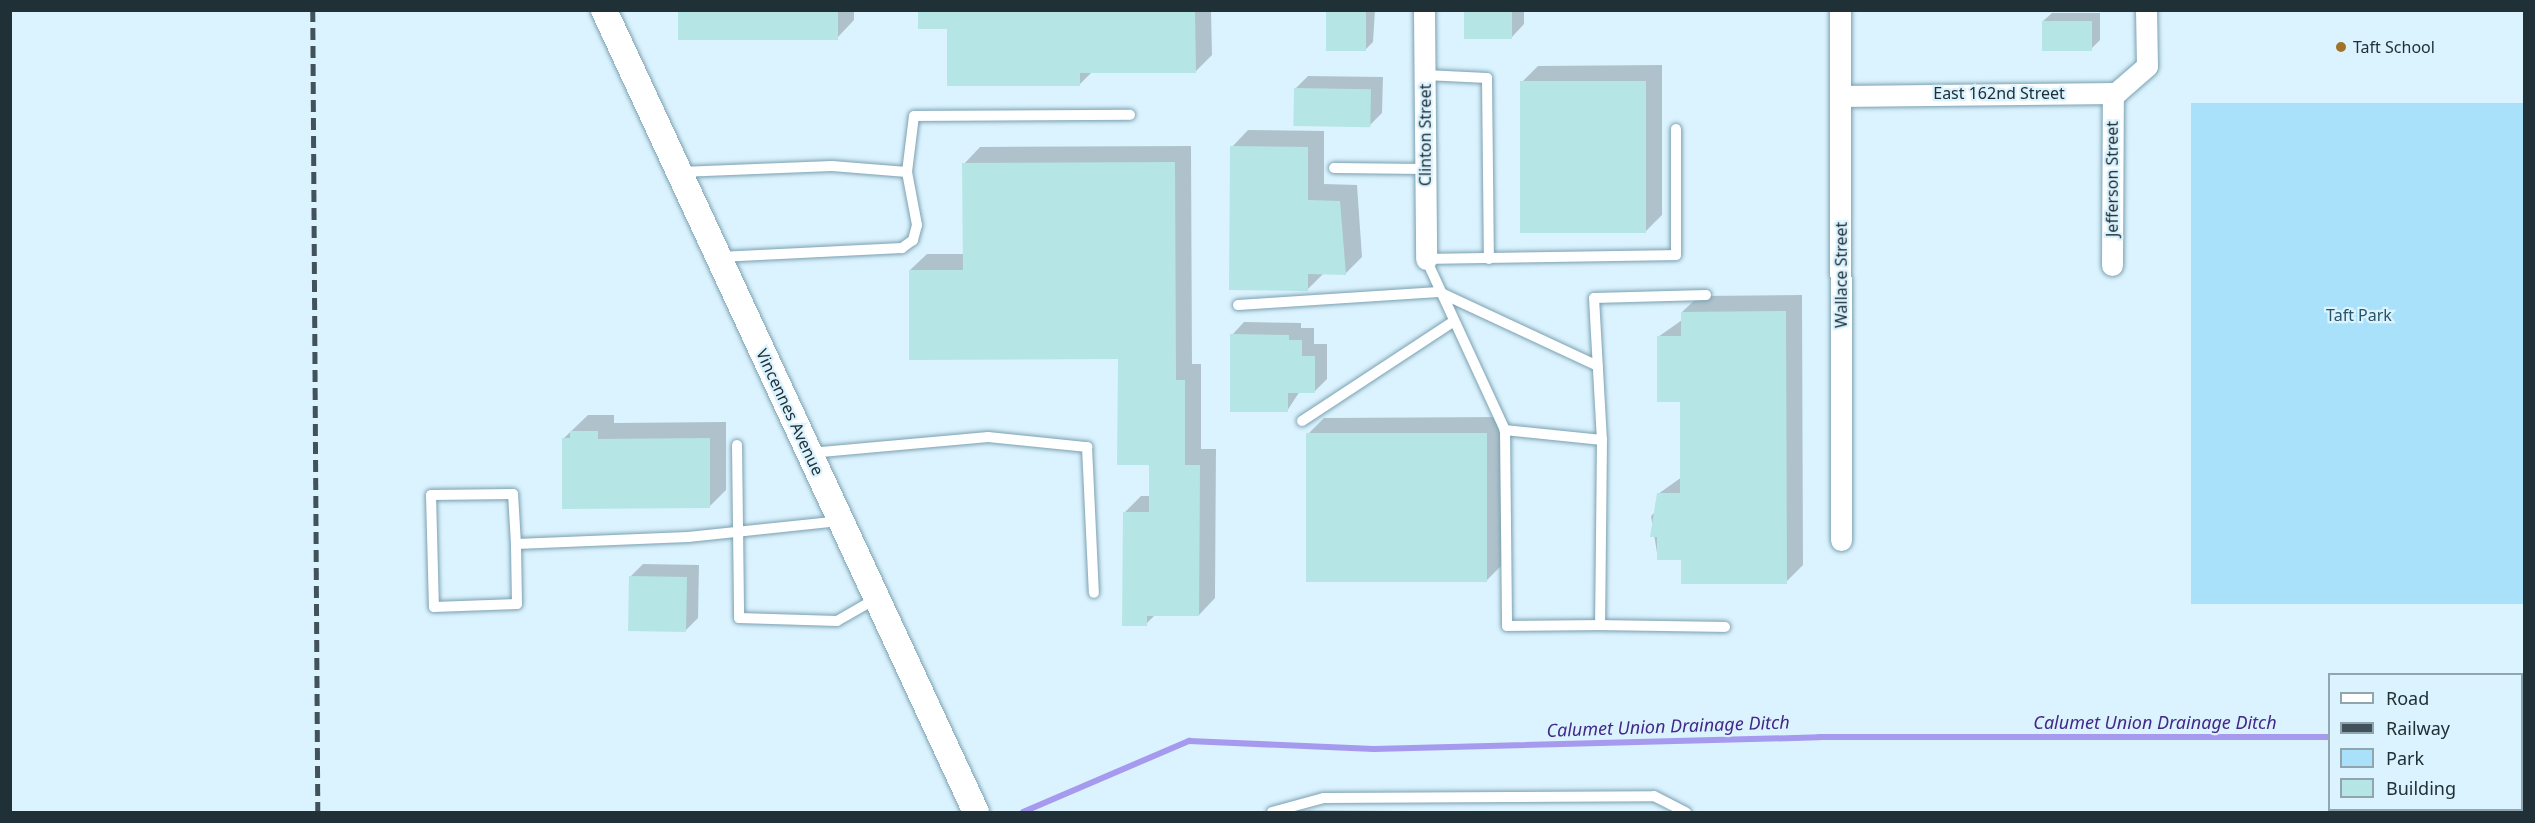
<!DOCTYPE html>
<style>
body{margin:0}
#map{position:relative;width:2535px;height:823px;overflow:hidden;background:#dbf3fe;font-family:"Noto Sans",sans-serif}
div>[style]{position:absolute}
.green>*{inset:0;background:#a9e0fa;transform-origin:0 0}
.shadow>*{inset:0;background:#0003}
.stream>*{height:6px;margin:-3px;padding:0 3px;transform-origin:3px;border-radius:3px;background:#a69aef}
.building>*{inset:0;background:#b6e5e5;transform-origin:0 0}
.roads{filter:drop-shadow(0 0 2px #7ba0b1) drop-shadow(0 0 2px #7ba0b1)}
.service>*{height:10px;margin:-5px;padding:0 5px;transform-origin:5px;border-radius:5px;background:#fff}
.minor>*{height:21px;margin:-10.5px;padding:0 10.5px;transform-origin:10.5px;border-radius:10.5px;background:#fff}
.tertiary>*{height:26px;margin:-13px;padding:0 13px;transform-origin:13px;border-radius:13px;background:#fff}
.rail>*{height:4.5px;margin-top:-2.25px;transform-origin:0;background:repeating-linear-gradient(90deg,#41525a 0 12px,transparent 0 18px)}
.dots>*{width:16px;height:16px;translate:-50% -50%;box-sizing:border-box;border:3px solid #dbf3fe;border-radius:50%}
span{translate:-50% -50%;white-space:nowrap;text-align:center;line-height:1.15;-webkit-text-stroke:4.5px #dbf3fe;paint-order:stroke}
.poi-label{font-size:16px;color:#203037}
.left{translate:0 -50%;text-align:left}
.street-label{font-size:16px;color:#203037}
.park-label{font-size:16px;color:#265468}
.water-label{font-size:18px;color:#422888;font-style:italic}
.frame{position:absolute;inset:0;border:12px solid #203037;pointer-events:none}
.legend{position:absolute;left:2328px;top:673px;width:195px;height:138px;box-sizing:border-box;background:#dbf3fe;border:2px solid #90a5ae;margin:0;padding:8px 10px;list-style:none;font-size:18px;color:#203037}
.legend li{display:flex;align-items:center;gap:12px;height:30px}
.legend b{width:30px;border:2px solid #90a5ae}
</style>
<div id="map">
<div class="green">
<div style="left:2524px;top:103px;width:501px;height:333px;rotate:90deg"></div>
</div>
<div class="shadow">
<div style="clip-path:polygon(680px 10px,854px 10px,854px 20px,838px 37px)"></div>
<div style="clip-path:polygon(920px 10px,1211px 10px,1212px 55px,1195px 72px,1092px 72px,1080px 84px)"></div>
<div style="clip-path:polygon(1330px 10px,1375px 10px,1373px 42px,1365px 50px)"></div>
<div style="clip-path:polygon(1466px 10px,1524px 10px,1524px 24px,1512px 37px)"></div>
<div style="clip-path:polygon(2052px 13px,2100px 13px,2100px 40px,2091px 49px,2043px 21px)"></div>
<div style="clip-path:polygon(1662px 65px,1662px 215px,1646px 231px,1522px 82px,1538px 66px)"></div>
<div style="clip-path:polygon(1308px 76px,1383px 77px,1382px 113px,1370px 125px,1296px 88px)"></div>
<div style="clip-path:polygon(1248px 130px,1324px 131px,1324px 184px,1357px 185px,1362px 257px,1346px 273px,1324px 273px,1307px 290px,1232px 147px)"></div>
<div style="clip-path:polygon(1191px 146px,1192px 364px,1201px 364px,1201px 449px,1216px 449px,1215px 598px,1199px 615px,1156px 614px,1146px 624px,1124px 513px,1141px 496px,1151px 496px,1151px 463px,1119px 357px,910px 270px,927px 254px,964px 254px,964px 164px,980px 147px)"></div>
<div style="clip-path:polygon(1802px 295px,1803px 565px,1786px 582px,1682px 558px,1658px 559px,1651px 516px,1658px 509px,1658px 494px,1682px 477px,1681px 401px,1658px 337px,1682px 320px,1682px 312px,1699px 296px)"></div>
<div style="clip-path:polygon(1244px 322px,1301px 323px,1301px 328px,1314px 328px,1314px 344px,1327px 344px,1327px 379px,1315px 391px,1300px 391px,1287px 411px,1232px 335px)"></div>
<div style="clip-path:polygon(588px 415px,614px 415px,614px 423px,726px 422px,726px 490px,709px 507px,563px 439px)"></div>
<div style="clip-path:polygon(1503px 417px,1503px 564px,1486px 581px,1307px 435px,1324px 418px)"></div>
<div style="clip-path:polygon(643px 564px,699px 565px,698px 618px,686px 630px,630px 577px)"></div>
<div style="clip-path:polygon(1281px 810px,1410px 811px,1409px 812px,1279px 812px)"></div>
</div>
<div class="stream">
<div style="left:2522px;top:741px;width:2px;rotate:27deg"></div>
<div style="left:1023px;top:812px;width:181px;rotate:-23.2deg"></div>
<div style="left:1189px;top:741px;width:185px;rotate:2.5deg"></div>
<div style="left:1374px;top:749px;width:445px;rotate:-1.5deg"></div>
<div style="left:1819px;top:737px;width:511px"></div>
</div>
<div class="building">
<div style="left:678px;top:10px;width:160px;height:30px"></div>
<div style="clip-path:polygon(918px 10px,1195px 10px,1196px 73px,1080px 73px,1080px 86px,947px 86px,947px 29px,918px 29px)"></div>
<div style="left:1366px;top:10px;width:41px;height:40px;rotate:90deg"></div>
<div style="left:1464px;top:10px;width:48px;height:29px"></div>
<div style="left:2042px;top:21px;width:50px;height:30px"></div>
<div style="left:1646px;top:81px;width:152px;height:126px;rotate:90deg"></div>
<div style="left:1294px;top:88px;width:77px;height:38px;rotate:1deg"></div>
<div style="clip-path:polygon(1230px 146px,1308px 147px,1308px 200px,1340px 201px,1346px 275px,1308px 274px,1308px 291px,1229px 290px)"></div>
<div style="clip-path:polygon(1175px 162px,1176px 380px,1185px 380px,1185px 465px,1200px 465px,1199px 616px,1147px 616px,1147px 626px,1122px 626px,1123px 512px,1149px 512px,1149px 465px,1117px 465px,1118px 359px,909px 360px,909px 270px,963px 270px,962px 163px)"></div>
<div style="clip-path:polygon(1786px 311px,1787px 584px,1681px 584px,1681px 560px,1657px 560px,1657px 537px,1650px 537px,1657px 493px,1680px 493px,1680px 402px,1657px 402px,1657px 336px,1681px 336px,1681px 312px)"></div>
<div style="clip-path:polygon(1230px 334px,1289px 335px,1289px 340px,1302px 340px,1302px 356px,1315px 356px,1315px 393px,1288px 393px,1288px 412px,1230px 412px)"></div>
<div style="clip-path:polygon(570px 431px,598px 431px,598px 439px,710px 438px,710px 508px,562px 509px,562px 438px,570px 438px)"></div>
<div style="left:1487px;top:433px;width:149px;height:181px;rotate:90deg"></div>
<div style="left:629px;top:576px;width:58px;height:55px;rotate:1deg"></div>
</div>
<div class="roads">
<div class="service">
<div style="left:1425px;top:75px;width:62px;rotate:2.8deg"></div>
<div style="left:1487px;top:78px;width:181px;rotate:89.4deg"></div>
<div style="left:1334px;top:168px;width:91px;rotate:0.6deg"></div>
<div style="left:680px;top:172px;width:152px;rotate:-2.3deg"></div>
<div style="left:832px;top:166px;width:75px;rotate:4.6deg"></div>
<div style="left:907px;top:172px;width:54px;rotate:79.3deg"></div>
<div style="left:917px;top:225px;width:16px;rotate:105deg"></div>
<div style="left:913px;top:240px;width:14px;rotate:144deg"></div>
<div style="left:902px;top:248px;width:183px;rotate:177.2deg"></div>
<div style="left:907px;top:172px;width:56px;rotate:-82.9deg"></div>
<div style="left:914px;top:116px;width:216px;rotate:-0.3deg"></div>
<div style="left:1706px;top:295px;width:112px;rotate:178.5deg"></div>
<div style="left:1594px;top:298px;width:142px;rotate:86.8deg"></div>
<div style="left:1602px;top:440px;width:185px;rotate:90.6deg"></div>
<div style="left:1600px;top:625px;width:125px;rotate:0.9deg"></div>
<div style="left:1238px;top:305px;width:201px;rotate:-3.7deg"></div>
<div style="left:1439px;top:292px;width:175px;rotate:25deg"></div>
<div style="left:1302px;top:421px;width:178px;rotate:-33.3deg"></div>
<div style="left:1505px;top:430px;width:196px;rotate:89.4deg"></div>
<div style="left:1507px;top:626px;width:93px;rotate:-0.6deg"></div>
<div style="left:1602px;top:440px;width:98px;rotate:-174.1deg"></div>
<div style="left:1505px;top:430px;width:188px;rotate:-114.8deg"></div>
<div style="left:1426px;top:259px;width:250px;rotate:-0.9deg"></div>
<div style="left:1676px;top:255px;width:126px;rotate:-90deg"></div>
<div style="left:737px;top:445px;width:173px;rotate:89.3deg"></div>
<div style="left:739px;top:618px;width:98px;rotate:1.8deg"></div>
<div style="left:837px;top:621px;width:46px;rotate:-29.9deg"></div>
<div style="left:810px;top:453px;width:179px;rotate:-5.1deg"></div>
<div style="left:988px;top:437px;width:100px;rotate:5.8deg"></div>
<div style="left:1087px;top:447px;width:146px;rotate:87.3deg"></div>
<div style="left:516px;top:544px;width:50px;rotate:-93.4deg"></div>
<div style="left:513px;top:494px;width:82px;rotate:179.3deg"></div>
<div style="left:431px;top:495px;width:112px;rotate:88.5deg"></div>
<div style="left:434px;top:607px;width:83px;rotate:-2.1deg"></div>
<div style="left:517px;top:604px;width:60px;rotate:-91deg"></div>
<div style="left:516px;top:544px;width:172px;rotate:-2.3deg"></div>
<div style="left:688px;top:537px;width:152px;rotate:-6deg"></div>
<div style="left:1272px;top:812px;width:54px;rotate:-15.1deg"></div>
<div style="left:1324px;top:798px;width:330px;rotate:-0.3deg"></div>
<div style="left:1654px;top:796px;width:36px;rotate:27deg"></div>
</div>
<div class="minor">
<div style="left:1424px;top:10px;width:249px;rotate:89.5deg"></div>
<div style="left:1840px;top:10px;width:530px;rotate:89.89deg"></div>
<div style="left:1840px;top:96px;width:276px;rotate:-0.6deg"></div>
<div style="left:2116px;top:93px;width:41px;rotate:-41.1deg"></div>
<div style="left:2147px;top:66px;width:56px;rotate:-91deg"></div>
<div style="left:2112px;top:265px;width:172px;rotate:-89.7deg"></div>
</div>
<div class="tertiary">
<div style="left:604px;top:10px;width:884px;rotate:65.12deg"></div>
</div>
</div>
<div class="rail">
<div style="left:313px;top:10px;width:802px;rotate:89.64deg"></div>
</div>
<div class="dots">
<div style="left:2341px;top:47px;background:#a27226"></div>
</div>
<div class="poi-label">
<span class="left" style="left:2353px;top:47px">Taft School</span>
</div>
<div class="street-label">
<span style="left:1999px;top:93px">East 162nd Street</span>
<span style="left:1425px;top:135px;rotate:-90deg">Clinton Street</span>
<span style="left:2112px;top:179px;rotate:-90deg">Jefferson Street</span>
<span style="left:1841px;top:275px;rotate:-90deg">Wallace Street</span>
<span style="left:790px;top:412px;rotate:65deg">Vincennes Avenue</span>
</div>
<div class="park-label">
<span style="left:2359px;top:315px">Taft Park</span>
</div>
<div class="water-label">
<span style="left:2155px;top:722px">Calumet Union Drainage Ditch</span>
<span style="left:1668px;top:726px;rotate:-2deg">Calumet Union Drainage Ditch</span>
</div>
<div class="frame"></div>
<ul class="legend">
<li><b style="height:8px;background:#fff"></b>Road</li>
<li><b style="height:8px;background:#41525a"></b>Railway</li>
<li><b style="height:16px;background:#a9e0fa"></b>Park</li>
<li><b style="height:16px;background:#b6e5e5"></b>Building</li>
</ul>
</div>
